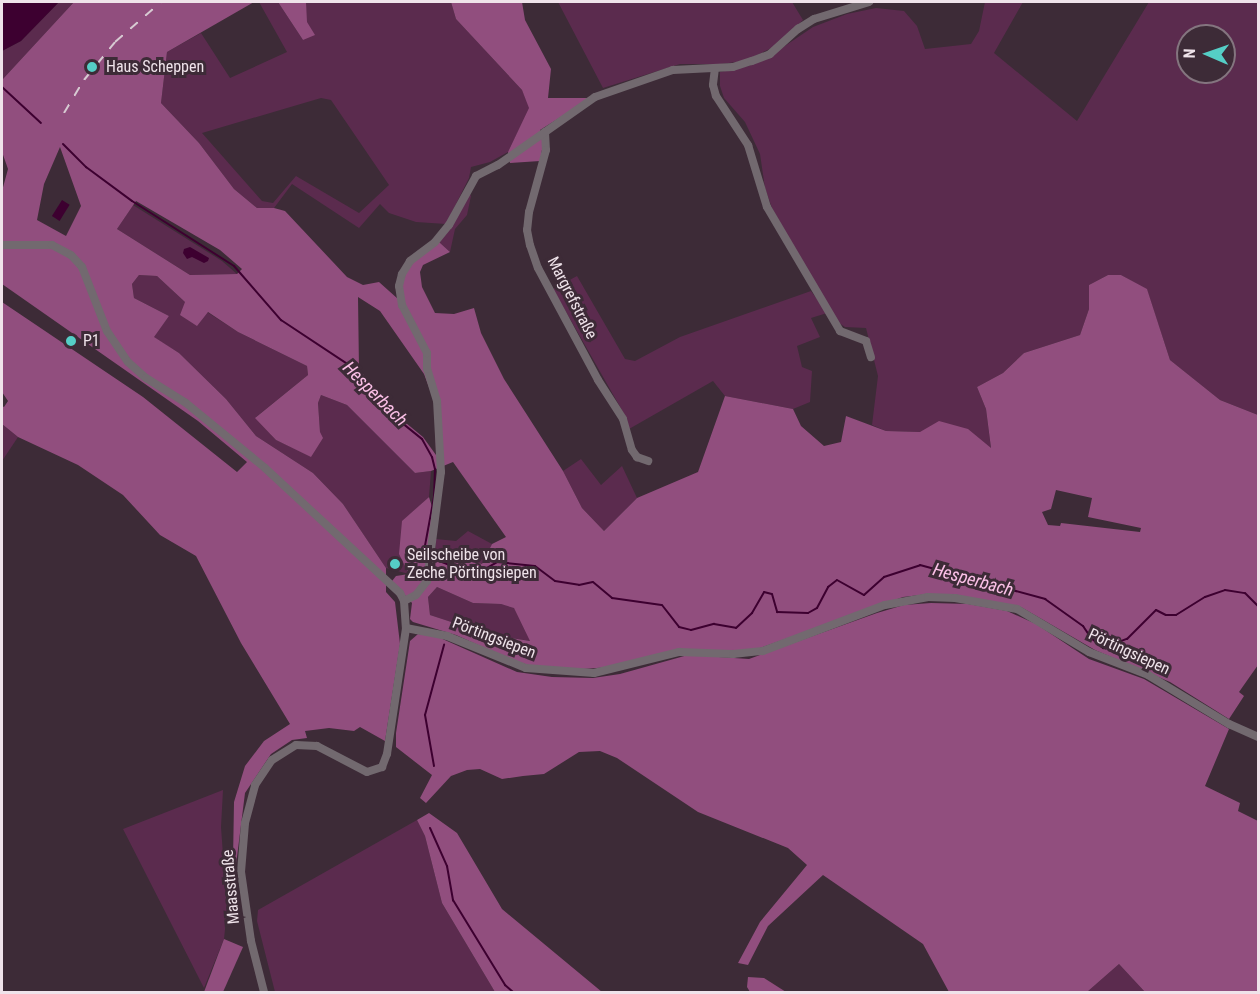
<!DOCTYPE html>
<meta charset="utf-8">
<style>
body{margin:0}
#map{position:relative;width:1260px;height:994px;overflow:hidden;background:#3d2b37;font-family:"Roboto Condensed",sans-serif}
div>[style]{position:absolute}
.green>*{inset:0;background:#5b2b4e}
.forest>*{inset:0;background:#914e7e}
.water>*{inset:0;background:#3d0030;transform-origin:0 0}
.stream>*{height:2px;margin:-1px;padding:0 1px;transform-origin:1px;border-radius:1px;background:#3d0030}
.minor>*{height:8px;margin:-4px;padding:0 4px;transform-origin:4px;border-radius:4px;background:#72696f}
.rail>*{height:2px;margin-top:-1px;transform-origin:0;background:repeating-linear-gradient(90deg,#d7cad2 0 10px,transparent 0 20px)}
.dots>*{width:16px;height:16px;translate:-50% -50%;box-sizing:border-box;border:3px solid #3d2b37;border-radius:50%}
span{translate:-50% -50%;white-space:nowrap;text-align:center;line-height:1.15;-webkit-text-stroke:6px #3d2b37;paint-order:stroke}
.poi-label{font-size:16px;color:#efe3ea}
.left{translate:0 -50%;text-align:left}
.street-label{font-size:16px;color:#efe3ea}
.water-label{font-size:18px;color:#fbc0e7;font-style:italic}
.frame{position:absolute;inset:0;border:3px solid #efe3ea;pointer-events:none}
.north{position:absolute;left:1176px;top:24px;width:60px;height:60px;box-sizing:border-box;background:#3d2b37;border:2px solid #84757f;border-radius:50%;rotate:272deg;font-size:16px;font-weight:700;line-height:24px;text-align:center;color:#efe3ea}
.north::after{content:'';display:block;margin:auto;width:21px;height:27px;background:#55cec6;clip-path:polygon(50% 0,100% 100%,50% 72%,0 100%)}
</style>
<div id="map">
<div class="green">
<div style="clip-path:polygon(59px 2px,74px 2px,2px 80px,2px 51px,21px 41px)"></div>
<div style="clip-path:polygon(evenodd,259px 2px,278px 2px,303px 40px,306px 2px,451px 2px,456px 19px,522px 90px,530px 108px,508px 152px,490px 162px,471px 167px,469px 178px,446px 224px,416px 222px,389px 213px,380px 204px,359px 228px,292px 184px,274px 208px,257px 208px,234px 189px,199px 143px,161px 103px,167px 52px,201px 33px,230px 78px,287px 52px,259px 2px,321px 98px,331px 100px,389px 185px,359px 213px,296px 176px,273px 203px,262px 201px,202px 133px,321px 98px)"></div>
<div style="clip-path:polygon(558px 2px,792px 2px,803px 20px,776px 46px,744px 61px,721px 64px,680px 64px,603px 88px)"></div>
<div style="clip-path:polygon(evenodd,985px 2px,1023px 2px,994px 53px,1077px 121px,1149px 2px,1258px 2px,1258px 415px,1220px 400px,1170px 360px,1147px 290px,1121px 275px,1108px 275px,1089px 285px,1089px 309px,1080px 335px,1024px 353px,1003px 373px,977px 387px,986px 409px,991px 449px,920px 432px,886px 431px,872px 425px,878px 376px,866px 328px,845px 327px,836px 321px,772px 208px,765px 188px,760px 154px,745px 122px,724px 98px,720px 86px,720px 72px,749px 66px,773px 54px,813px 27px,847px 14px,876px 8px,904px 11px,917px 26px,925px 49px,971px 44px,979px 31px,985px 2px,1188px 36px,1224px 36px,1224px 72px,1188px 72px,1188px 36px)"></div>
<div style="clip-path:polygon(469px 193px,471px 196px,467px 215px,455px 229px,450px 252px,439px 242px)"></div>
<div style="clip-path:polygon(133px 205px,222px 261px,237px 274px,190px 275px,117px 229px)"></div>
<div style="clip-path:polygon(139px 275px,157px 276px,185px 302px,197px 325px,207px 312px,238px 332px,307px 366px,308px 375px,256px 417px,276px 440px,311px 456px,320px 432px,318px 403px,321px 395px,347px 405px,415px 473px,431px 471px,429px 497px,402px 522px,409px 574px,386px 568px,343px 504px,313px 473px,256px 436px,226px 399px,179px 353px,153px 337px,169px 316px,134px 298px,132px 284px)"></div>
<div style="clip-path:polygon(577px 276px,625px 359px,635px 361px,680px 337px,811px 291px,827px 313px,811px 318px,820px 337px,797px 346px,802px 367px,812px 371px,810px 402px,793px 409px,725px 396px,713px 381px,629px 429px,627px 419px,553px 289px)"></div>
<div style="clip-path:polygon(2px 424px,18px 437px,2px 461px)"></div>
<div style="clip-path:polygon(581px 459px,601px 485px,622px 466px,637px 498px,604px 531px,582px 508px,563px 471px)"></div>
<div style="clip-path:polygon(468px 531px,492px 544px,482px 564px,435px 551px,436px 539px,456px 541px)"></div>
<div style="clip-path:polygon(437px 587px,473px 603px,501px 604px,514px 607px,531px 641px,491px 635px,430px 615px,428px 597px)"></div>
<div style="clip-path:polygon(223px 790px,221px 827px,227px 910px,224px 939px,204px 988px,123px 829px)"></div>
<div style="clip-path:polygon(417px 820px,425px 836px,442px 903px,495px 992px,275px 992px,257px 921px,258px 910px)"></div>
<div style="clip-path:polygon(1119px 964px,1145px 992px,1087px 992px)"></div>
</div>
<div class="forest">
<div style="clip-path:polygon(evenodd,74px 2px,254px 2px,167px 52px,161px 103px,199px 143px,234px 189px,257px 208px,274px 208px,285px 211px,347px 277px,363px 285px,379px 282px,398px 299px,404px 274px,413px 261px,439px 242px,450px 252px,423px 265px,420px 272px,422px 287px,435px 313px,454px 314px,474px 308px,481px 333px,504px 379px,563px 471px,582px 508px,604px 531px,637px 498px,698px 472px,725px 396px,793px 409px,801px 426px,824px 446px,841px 442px,846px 416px,886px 431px,920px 432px,939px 421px,968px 429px,991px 448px,986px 409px,977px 387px,1003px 373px,1024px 353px,1080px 335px,1089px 309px,1089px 285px,1108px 275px,1121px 275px,1147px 289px,1170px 360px,1220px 400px,1258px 415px,1258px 665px,1239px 692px,1244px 696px,1229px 719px,1170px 682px,1095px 650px,1021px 607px,957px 595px,928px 594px,903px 597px,760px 648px,737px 651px,679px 649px,610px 667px,583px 669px,528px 665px,507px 658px,456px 635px,413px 622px,410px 619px,412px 603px,392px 581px,396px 576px,409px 574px,399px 554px,402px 521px,429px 497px,434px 513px,429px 549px,482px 564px,492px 544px,506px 537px,453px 462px,431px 471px,415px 473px,347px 405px,321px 395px,318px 403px,320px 432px,323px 438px,311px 457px,276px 440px,255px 418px,308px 375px,307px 366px,238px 332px,208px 312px,197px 326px,180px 315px,185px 302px,157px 276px,139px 275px,132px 284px,134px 298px,169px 316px,154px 337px,179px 353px,226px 399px,256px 436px,313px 473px,343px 504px,386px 568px,386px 592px,395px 602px,400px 644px,385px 741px,360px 727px,354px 731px,329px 728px,305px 731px,307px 738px,292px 740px,271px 754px,245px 793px,236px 865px,233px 860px,234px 802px,245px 766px,264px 741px,290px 724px,241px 643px,196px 556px,160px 535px,123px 495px,78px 465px,18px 437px,2px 424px,2px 406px,4px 407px,8px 401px,2px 392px,2px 302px,143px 397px,237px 472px,247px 462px,198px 421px,2px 284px,2px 191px,8px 169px,2px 152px,2px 80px,74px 2px,60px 147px,81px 206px,66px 236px,37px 220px,44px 184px,60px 147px,74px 2px,136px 201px,220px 250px,242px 269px,237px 274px,190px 275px,117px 229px,136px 201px,74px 2px,358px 297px,380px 311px,424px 374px,435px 403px,436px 455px,423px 437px,383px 404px,377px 391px,359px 369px,358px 297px,74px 2px,1056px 490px,1092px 498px,1088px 517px,1141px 528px,1140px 532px,1061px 523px,1060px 526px,1048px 525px,1042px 512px,1051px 509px,1056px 490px,74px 2px,437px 587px,473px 603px,501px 604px,514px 608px,530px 641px,491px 635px,430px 615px,428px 597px,437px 587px)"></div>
<div style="clip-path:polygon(278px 2px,306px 2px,307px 22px,315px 35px,303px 40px)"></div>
<div style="clip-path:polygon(451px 2px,522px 2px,525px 20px,551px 69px,548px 98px,591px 98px,540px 130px,543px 144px,540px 161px,510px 163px,508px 152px,529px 108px,522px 90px,456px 19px)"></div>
<div style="clip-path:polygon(931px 603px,968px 604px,1007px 611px,1036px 624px,1089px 659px,1144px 679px,1229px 729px,1205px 786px,1240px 803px,1238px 811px,1258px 821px,1258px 992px,1145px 992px,1119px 964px,1087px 992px,949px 992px,923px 944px,823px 875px,768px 926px,748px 965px,738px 963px,760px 922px,807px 865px,788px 848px,698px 812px,617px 758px,600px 751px,579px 752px,544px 774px,523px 776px,502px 779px,480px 769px,467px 770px,451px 776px,426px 803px,420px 798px,432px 775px,396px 747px,396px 733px,410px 641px,418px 634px,438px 637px,517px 672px,552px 677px,593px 678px,620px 674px,688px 655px,749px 659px,877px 613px,904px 605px)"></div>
<div style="clip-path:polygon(429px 813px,457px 833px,502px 909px,602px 992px,495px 992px,442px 903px,425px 836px,417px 820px)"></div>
<div style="clip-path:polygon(224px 939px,243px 947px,223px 992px,204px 992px)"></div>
<div style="clip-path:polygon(748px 977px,764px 978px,786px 992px,750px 992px,747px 987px)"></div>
</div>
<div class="water">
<div style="clip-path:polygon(2px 2px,59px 2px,21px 41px,2px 51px)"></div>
<div style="left:62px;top:200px;width:9px;height:19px;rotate:32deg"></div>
<div style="clip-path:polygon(190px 247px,209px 258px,208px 261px,204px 263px,192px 257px,187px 259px,183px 253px,184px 249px)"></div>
</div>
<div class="stream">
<div style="left:2px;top:87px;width:53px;rotate:42.7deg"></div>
<div style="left:63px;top:144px;width:33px;rotate:45deg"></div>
<div style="left:86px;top:167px;width:57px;rotate:36.5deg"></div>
<div style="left:132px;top:201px;width:121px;rotate:32.5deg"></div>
<div style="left:234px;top:266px;width:72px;rotate:49deg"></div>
<div style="left:281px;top:320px;width:89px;rotate:33.5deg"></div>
<div style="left:355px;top:369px;width:51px;rotate:52.9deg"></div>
<div style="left:386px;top:410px;width:46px;rotate:38.9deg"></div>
<div style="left:422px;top:439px;width:21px;rotate:61deg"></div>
<div style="left:432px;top:457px;width:12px;rotate:76deg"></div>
<div style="left:435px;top:469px;width:28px;rotate:92deg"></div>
<div style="left:434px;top:497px;width:55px;rotate:100.5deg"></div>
<div style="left:424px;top:551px;width:6px;rotate:59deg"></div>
<div style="left:432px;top:558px;width:45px;rotate:22deg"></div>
<div style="left:474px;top:575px;width:26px;rotate:-29deg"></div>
<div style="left:497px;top:562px;width:38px;rotate:6deg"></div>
<div style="left:535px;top:566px;width:25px;rotate:37deg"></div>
<div style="left:555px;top:581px;width:24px;rotate:9deg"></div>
<div style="left:579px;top:585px;width:14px;rotate:-12deg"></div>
<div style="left:593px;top:582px;width:25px;rotate:40deg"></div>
<div style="left:612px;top:598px;width:50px;rotate:8deg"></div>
<div style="left:662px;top:605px;width:28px;rotate:52deg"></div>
<div style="left:679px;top:627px;width:12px;rotate:14deg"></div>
<div style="left:691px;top:630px;width:24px;rotate:-15deg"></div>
<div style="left:714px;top:624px;width:22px;rotate:10deg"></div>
<div style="left:736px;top:628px;width:22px;rotate:-43deg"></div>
<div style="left:752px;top:613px;width:24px;rotate:-60deg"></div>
<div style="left:764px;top:592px;width:8px;rotate:14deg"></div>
<div style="left:772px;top:594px;width:19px;rotate:74deg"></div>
<div style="left:777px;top:612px;width:31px;rotate:2deg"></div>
<div style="left:808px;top:613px;width:10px;rotate:-29deg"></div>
<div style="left:817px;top:608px;width:24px;rotate:-62deg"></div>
<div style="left:828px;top:587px;width:11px;rotate:-38deg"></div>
<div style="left:837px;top:580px;width:31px;rotate:29deg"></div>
<div style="left:864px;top:595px;width:27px;rotate:-42deg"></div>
<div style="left:884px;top:577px;width:38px;rotate:-18deg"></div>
<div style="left:920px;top:565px;width:130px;rotate:15.2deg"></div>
<div style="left:1045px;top:599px;width:47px;rotate:35.4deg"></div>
<div style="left:1083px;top:626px;width:14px;rotate:56deg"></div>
<div style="left:1091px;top:638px;width:16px;rotate:40deg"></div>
<div style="left:1103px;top:648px;width:26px;rotate:-21deg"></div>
<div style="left:1127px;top:639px;width:41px;rotate:-45deg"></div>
<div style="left:1156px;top:610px;width:11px;rotate:27deg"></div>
<div style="left:1166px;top:615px;width:10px"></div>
<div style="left:1176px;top:615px;width:34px;rotate:-32deg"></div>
<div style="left:1205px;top:597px;width:21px;rotate:-19deg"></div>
<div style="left:1225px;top:590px;width:20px;rotate:9deg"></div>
<div style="left:1245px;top:593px;width:18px;rotate:45deg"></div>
<div style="left:434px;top:766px;width:52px;rotate:-100deg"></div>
<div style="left:425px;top:715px;width:73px;rotate:-74.8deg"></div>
<div style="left:430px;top:828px;width:42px;rotate:65.9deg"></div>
<div style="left:447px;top:866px;width:35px;rotate:80deg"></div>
<div style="left:453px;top:900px;width:100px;rotate:58.5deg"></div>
<div style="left:505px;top:985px;width:11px;rotate:41deg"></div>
</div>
<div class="minor">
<div style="left:715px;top:68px;width:17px;rotate:97deg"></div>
<div style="left:713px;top:85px;width:11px;rotate:75deg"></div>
<div style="left:716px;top:96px;width:59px;rotate:56.9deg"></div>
<div style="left:748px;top:145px;width:65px;rotate:73deg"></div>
<div style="left:767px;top:207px;width:144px;rotate:59.5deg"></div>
<div style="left:840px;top:331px;width:28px;rotate:21deg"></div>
<div style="left:866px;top:341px;width:17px;rotate:73deg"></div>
<div style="left:545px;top:132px;width:18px;rotate:87deg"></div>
<div style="left:546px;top:150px;width:64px;rotate:105.3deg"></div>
<div style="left:529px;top:212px;width:18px;rotate:96deg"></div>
<div style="left:527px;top:230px;width:15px;rotate:79deg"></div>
<div style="left:530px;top:245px;width:24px;rotate:71deg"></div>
<div style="left:538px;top:268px;width:127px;rotate:61.8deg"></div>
<div style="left:598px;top:380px;width:46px;rotate:57.3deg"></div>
<div style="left:623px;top:419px;width:32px;rotate:74deg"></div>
<div style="left:632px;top:450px;width:9px;rotate:54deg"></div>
<div style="left:637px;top:457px;width:12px;rotate:20deg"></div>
<div style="left:2px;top:245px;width:50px"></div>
<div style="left:52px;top:245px;width:21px;rotate:28deg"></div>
<div style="left:71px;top:255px;width:16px;rotate:47deg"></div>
<div style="left:82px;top:267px;width:69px;rotate:68.7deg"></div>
<div style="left:107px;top:331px;width:37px;rotate:56deg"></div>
<div style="left:128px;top:362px;width:24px;rotate:42deg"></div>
<div style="left:146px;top:378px;width:47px;rotate:32deg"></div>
<div style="left:186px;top:403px;width:102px;rotate:39.4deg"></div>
<div style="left:265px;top:468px;width:184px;rotate:42.8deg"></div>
<div style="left:400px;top:593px;width:9px;rotate:63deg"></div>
<div style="left:404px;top:601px;width:27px;rotate:86deg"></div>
<div style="left:406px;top:628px;width:42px;rotate:11deg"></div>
<div style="left:447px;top:636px;width:85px;rotate:22.1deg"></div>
<div style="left:526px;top:668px;width:68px;rotate:4.2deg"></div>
<div style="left:594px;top:673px;width:88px;rotate:-13.9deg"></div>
<div style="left:679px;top:652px;width:54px;rotate:2.1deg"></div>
<div style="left:733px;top:654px;width:30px;rotate:-6deg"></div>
<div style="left:763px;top:651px;width:130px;rotate:-20.7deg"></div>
<div style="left:885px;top:605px;width:44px;rotate:-10.5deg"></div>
<div style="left:928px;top:597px;width:27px;rotate:2deg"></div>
<div style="left:955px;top:598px;width:63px;rotate:10.1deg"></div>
<div style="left:1017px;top:609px;width:84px;rotate:30.8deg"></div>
<div style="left:1089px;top:652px;width:63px;rotate:21.3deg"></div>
<div style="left:1148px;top:675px;width:95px;rotate:31.2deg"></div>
<div style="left:1229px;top:724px;width:32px;rotate:24deg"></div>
<div style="left:404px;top:601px;width:13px;rotate:-27deg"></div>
<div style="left:416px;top:595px;width:18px;rotate:-52deg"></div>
<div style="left:427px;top:581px;width:110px;rotate:-82.7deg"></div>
<div style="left:441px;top:472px;width:71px;rotate:-93.2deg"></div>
<div style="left:437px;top:401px;width:34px;rotate:-107deg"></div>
<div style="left:427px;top:369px;width:16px;rotate:-90deg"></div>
<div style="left:427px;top:353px;width:54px;rotate:-117.5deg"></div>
<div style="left:402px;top:305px;width:19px;rotate:-99deg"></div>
<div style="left:399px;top:286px;width:12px;rotate:-76deg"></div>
<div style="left:402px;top:274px;width:15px;rotate:-58deg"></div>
<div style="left:410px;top:261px;width:31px;rotate:-37deg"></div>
<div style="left:435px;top:242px;width:22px;rotate:-51deg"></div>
<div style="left:449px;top:225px;width:56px;rotate:-61.1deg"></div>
<div style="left:476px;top:176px;width:25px;rotate:-27deg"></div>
<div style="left:498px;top:165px;width:118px;rotate:-35deg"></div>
<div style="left:595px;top:97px;width:83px;rotate:-19.1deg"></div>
<div style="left:673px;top:70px;width:60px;rotate:-2.9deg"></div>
<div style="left:733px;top:67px;width:20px;rotate:-18deg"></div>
<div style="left:752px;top:61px;width:19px;rotate:-21deg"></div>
<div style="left:770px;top:54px;width:38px;rotate:-42deg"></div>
<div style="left:798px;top:29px;width:19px;rotate:-32deg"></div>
<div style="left:814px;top:19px;width:58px;rotate:-17.2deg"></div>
<div style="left:264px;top:992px;width:53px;rotate:-104.3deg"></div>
<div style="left:251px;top:941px;width:70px;rotate:-98.2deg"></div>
<div style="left:241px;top:872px;width:49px;rotate:-85.3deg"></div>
<div style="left:245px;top:823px;width:39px;rotate:-75deg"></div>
<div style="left:255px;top:785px;width:30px;rotate:-56deg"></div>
<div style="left:272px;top:760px;width:28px;rotate:-32deg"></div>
<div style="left:296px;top:745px;width:21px;rotate:3deg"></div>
<div style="left:317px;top:746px;width:56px;rotate:27.5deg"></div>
<div style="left:367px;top:772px;width:16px;rotate:-18deg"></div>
<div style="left:382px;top:767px;width:14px;rotate:-69deg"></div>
<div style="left:387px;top:754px;width:127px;rotate:-81.4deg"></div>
</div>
<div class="rail">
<div style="left:64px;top:113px;width:39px;rotate:-59deg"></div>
<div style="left:84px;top:80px;width:49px;rotate:-50.8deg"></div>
<div style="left:115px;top:42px;width:61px;rotate:-41deg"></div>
</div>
<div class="dots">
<div style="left:92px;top:67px;background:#55cec6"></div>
<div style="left:71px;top:341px;background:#55cec6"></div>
<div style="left:395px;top:564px;background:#55cec6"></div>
</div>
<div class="poi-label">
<span class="left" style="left:106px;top:67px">Haus Scheppen</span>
<span class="left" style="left:83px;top:341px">P1</span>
<span class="left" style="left:407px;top:564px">Seilscheibe von<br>Zeche Pörtingsiepen</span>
</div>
<div class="street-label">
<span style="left:572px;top:298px;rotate:63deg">Margrefstraße</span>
<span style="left:494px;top:638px;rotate:21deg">Pörtingsiepen</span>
<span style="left:1129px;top:652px;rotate:25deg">Pörtingsiepen</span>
<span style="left:231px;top:887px;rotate:-95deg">Maasstraße</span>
</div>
<div class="water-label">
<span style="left:375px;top:394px;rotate:45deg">Hesperbach</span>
<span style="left:973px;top:580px;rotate:15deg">Hesperbach</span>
</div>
<div class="frame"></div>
<div class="north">N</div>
</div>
